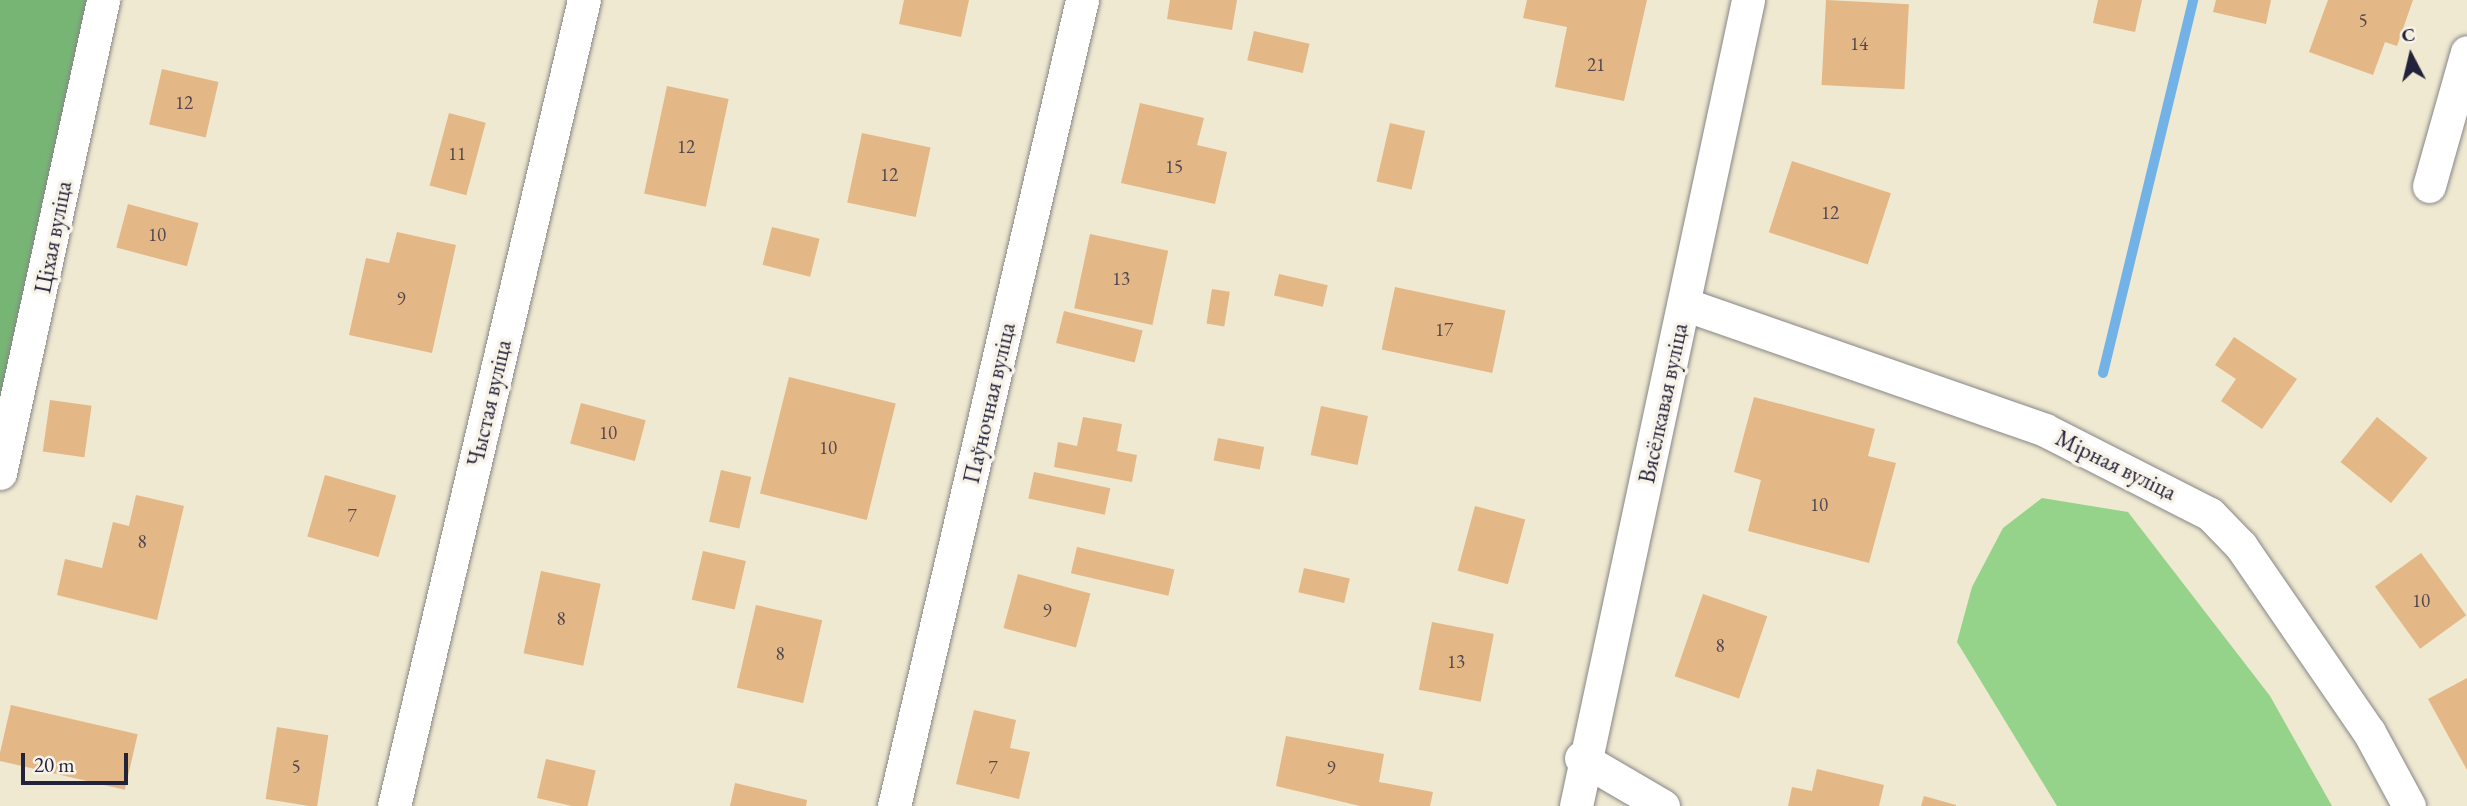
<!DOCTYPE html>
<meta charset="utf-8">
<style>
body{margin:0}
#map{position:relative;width:2467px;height:806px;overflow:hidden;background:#efe9d1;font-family:"EB Garamond",serif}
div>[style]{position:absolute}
.green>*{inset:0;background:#94d389}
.forest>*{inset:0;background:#77b575}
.stream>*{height:10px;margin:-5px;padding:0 5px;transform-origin:5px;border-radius:5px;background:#72b2e6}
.building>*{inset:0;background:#e4b786;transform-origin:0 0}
.roads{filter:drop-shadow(0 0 2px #888686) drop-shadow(0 0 2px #888686)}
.minor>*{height:33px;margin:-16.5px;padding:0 16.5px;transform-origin:16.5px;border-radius:16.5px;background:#fff}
span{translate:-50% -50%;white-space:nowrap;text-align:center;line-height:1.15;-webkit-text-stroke:7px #f7f3e8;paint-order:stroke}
.number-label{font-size:19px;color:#52474e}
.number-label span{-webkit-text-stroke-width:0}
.street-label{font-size:23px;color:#22223b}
.north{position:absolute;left:2376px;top:21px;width:70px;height:70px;-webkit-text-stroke:5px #f7f3e8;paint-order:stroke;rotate:353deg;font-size:19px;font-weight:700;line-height:28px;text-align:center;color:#22223b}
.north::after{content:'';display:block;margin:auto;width:24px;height:32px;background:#22223b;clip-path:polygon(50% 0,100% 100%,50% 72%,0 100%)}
.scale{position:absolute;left:21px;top:753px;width:107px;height:32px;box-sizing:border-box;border:4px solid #22223b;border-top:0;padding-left:9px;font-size:21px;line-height:24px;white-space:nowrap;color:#22223b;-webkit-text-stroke:5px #f7f3e8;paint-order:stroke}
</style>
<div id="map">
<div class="green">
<div style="clip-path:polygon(2042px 498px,2128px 512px,2270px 696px,2332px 806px,2057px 806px,1957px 642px,1972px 587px,2003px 528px)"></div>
</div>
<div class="forest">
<div style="clip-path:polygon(0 0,95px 0,0 423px)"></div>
</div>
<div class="stream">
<div style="left:2103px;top:373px;width:384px;rotate:-76.4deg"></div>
</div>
<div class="building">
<div style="clip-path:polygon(904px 0,969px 0,961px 37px,899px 24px)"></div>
<div style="clip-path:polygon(1170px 0,1237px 0,1232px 30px,1167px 19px)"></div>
<div style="clip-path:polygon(1527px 0,1647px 0,1624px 101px,1555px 87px,1567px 27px,1523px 18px)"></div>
<div style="left:1826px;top:0;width:83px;height:85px;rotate:3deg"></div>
<div style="clip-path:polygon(2098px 0,2142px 0,2135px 32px,2093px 23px)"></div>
<div style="clip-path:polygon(2216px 0,2271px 0,2266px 24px,2213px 12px)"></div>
<div style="clip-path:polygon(2328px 0,2413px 0,2397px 46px,2385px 42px,2373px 75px,2309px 52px)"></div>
<div style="left:1254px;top:31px;width:57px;height:30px;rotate:13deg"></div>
<div style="left:162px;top:69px;width:58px;height:57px;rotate:13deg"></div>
<div style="left:667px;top:86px;width:63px;height:110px;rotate:12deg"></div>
<div style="clip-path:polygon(1140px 103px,1204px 118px,1197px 145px,1227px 152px,1215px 204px,1121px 183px)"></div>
<div style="left:449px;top:113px;width:38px;height:75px;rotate:15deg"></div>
<div style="left:1390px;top:123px;width:36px;height:60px;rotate:13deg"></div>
<div style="left:862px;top:133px;width:70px;height:71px;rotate:12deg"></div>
<div style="left:1792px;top:161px;width:104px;height:75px;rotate:18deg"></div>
<div style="left:128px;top:204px;width:73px;height:45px;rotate:15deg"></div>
<div style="left:772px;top:227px;width:49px;height:39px;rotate:14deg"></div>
<div style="clip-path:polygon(397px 232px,456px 245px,432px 353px,349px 335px,366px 258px,389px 263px)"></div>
<div style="left:1090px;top:234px;width:80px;height:76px;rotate:12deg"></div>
<div style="left:1279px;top:274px;width:50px;height:22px;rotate:13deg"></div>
<div style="left:1395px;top:287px;width:113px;height:64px;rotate:12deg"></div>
<div style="left:1212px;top:289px;width:18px;height:35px;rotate:9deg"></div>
<div style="left:1064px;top:311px;width:81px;height:33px;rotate:14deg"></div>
<div style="clip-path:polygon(2234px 337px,2297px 379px,2262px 429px,2221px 401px,2236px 379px,2215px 365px)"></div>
<div style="left:789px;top:377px;width:110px;height:120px;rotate:14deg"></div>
<div style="clip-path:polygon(1754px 397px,1875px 429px,1868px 456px,1896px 463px,1869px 563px,1748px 531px,1761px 480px,1734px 472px)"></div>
<div style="left:50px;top:400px;width:42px;height:52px;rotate:8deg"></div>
<div style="left:581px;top:403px;width:67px;height:42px;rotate:15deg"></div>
<div style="left:1321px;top:406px;width:48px;height:50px;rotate:12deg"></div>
<div style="clip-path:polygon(1083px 417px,1122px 424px,1117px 451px,1137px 455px,1132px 482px,1054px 467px,1058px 442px,1077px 446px)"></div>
<div style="left:2377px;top:417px;width:65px;height:58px;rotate:39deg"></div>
<div style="left:1218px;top:438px;width:47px;height:23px;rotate:11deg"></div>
<div style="left:721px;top:470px;width:31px;height:53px;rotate:13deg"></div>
<div style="left:1034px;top:472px;width:78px;height:27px;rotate:12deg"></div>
<div style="left:325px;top:475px;width:74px;height:64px;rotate:16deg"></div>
<div style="clip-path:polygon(136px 495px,184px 506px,157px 620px,57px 595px,65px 559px,102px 568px,113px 522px,129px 526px)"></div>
<div style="left:1475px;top:506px;width:52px;height:67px;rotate:15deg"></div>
<div style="left:1077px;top:547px;width:100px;height:27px;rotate:13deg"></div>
<div style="left:703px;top:551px;width:44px;height:50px;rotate:13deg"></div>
<div style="left:2421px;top:553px;width:77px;height:57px;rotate:54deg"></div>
<div style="left:1304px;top:568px;width:47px;height:25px;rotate:13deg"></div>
<div style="left:541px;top:571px;width:61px;height:84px;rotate:12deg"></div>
<div style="left:1018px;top:574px;width:75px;height:56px;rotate:15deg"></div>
<div style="left:1703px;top:594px;width:68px;height:87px;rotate:19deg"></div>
<div style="left:756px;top:605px;width:68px;height:85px;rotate:13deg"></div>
<div style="left:1432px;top:622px;width:63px;height:69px;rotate:11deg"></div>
<div style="clip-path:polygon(2467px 678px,2467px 770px,2428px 699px)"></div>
<div style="left:11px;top:705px;width:130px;height:57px;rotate:13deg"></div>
<div style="clip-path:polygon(974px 710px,1016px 720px,1010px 748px,1030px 752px,1019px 799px,956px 784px)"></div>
<div style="left:277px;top:727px;width:52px;height:73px;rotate:9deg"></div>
<div style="clip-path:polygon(1286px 736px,1384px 754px,1379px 782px,1433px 792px,1430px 806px,1360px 806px,1276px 786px)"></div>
<div style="left:546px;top:759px;width:51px;height:40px;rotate:13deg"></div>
<div style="clip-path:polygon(1817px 769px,1884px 785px,1879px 806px,1788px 806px,1792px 787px,1812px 791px)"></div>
<div style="clip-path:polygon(735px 783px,807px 800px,806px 806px,730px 806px)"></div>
<div style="clip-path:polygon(1924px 796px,1956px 805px,1956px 806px,1921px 806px)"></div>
</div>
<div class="roads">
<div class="minor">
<div style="left:2429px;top:186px;width:139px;rotate:-74.2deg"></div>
<div style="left:1684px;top:304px;width:382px;rotate:19.2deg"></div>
<div style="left:2045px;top:430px;width:185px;rotate:27deg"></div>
<div style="left:2210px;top:514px;width:45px;rotate:45.9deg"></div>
<div style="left:2241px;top:546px;width:226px;rotate:55.5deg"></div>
<div style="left:2369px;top:732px;width:84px;rotate:61.6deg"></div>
<div style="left:0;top:473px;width:484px;rotate:-77.7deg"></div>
<div style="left:1581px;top:758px;width:95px;rotate:30.3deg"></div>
<div style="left:394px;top:806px;width:828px;rotate:-76.74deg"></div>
<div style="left:894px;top:806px;width:828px;rotate:-76.87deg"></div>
<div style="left:1576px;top:806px;width:824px;rotate:-77.95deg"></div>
</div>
</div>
<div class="number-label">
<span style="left:2363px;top:21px">5</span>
<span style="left:1859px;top:44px">14</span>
<span style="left:1596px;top:65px">21</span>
<span style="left:184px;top:103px">12</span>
<span style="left:686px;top:147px">12</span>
<span style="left:457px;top:154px">11</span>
<span style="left:1174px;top:167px">15</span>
<span style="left:889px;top:175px">12</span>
<span style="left:1830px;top:213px">12</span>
<span style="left:157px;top:235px">10</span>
<span style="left:1121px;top:279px">13</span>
<span style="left:401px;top:299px">9</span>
<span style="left:1444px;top:330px">17</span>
<span style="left:608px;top:433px">10</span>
<span style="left:828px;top:448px">10</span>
<span style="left:1819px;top:505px">10</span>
<span style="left:352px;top:516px">7</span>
<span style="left:142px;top:542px">8</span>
<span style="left:2421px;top:601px">10</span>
<span style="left:1047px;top:611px">9</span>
<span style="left:561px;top:619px">8</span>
<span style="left:1720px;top:646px">8</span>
<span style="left:780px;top:654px">8</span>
<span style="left:1456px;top:662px">13</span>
<span style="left:296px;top:767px">5</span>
<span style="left:993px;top:768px">7</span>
<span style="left:1331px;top:768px">9</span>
</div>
<div class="street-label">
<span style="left:53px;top:237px;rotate:-79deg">Ціхая вуліца</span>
<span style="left:489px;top:403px;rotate:-77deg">Чыстая вуліца</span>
<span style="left:989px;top:403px;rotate:-77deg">Паўночная вуліца</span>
<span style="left:1663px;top:403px;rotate:-78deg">Вясёлкавая вуліца</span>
<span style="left:2116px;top:465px;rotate:26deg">Мірная вуліца</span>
</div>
<div class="north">С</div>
<div class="scale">20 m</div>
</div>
